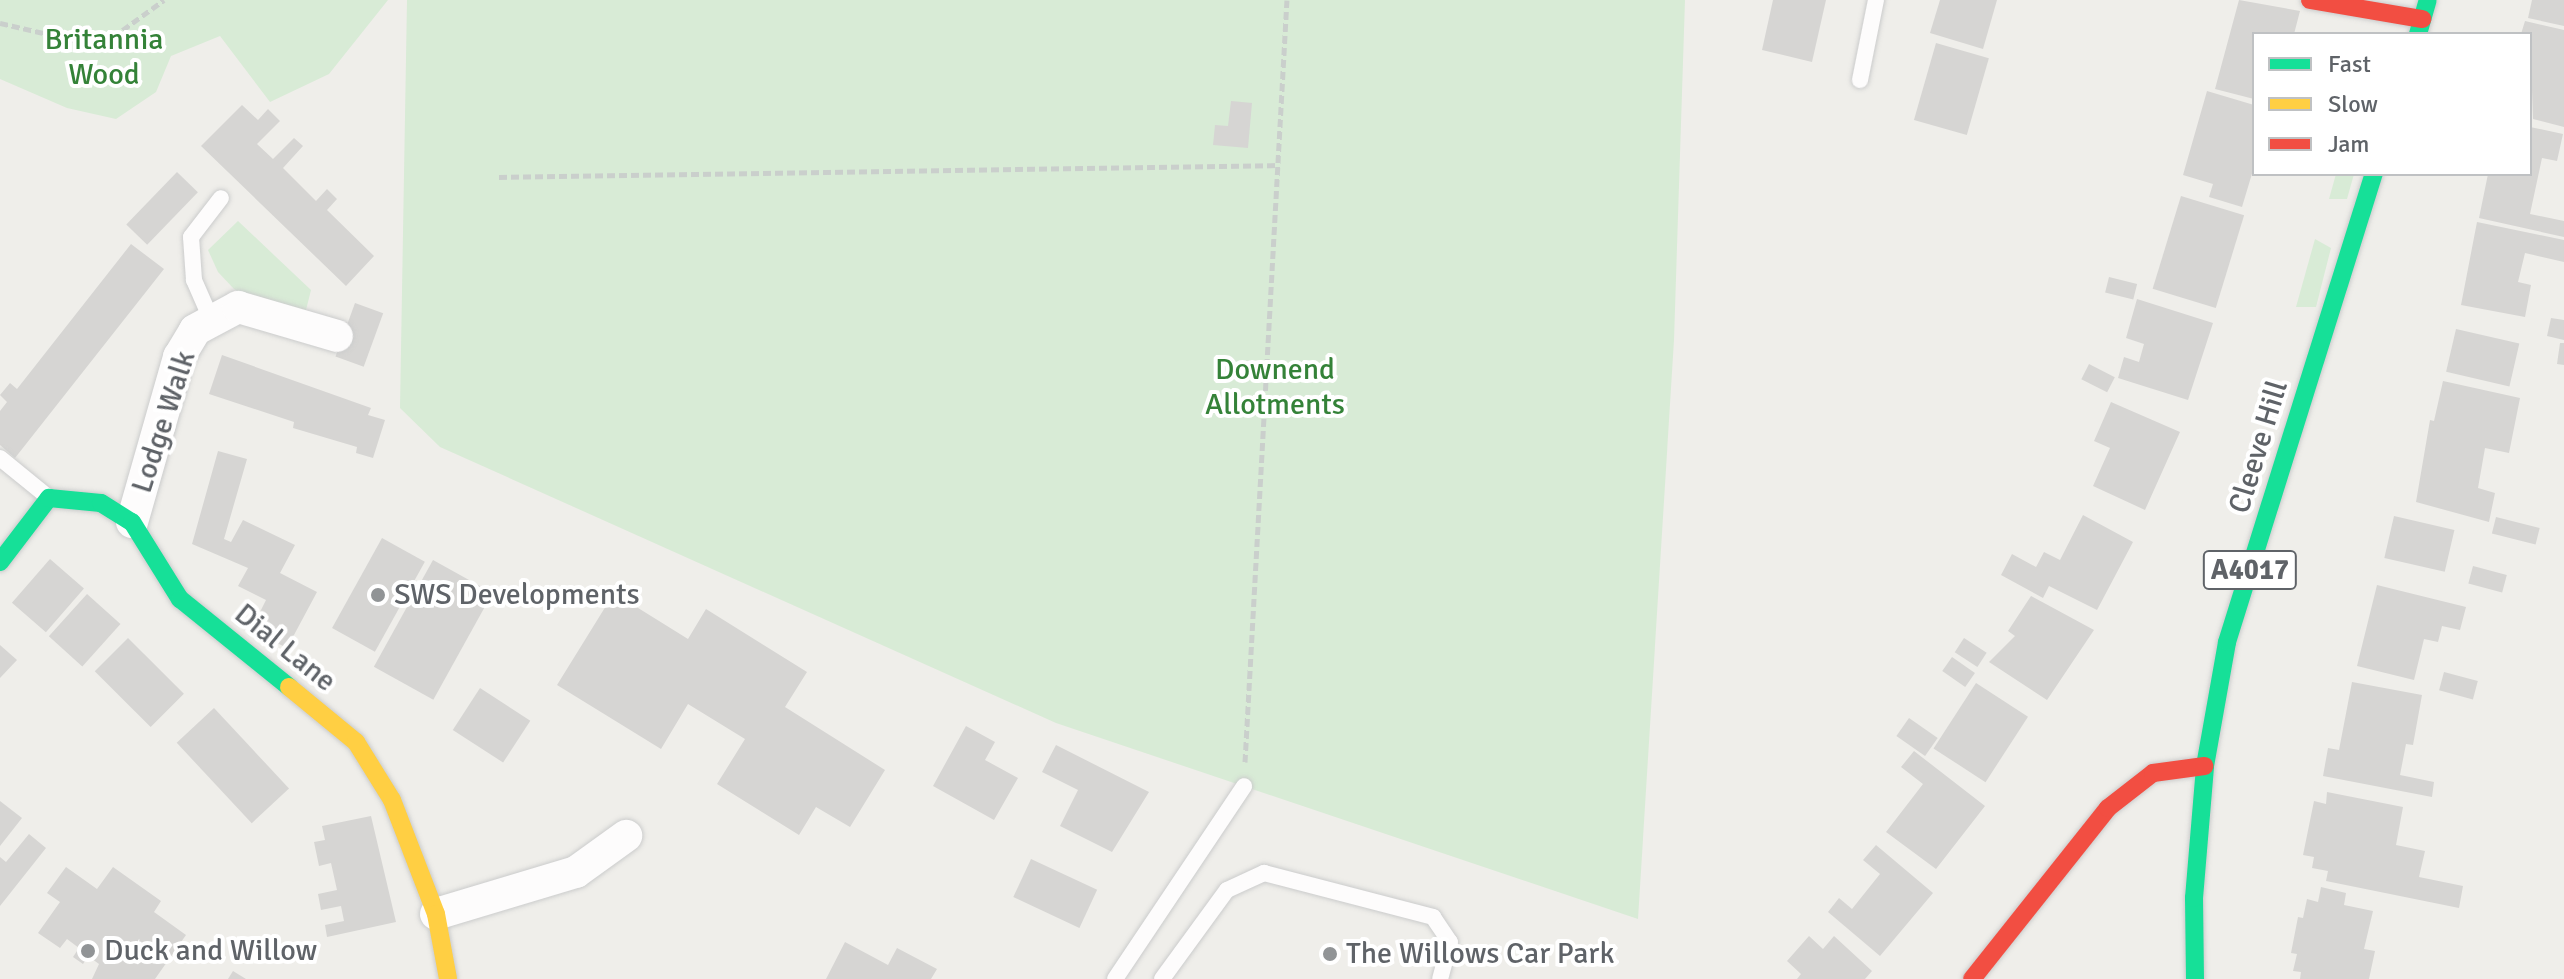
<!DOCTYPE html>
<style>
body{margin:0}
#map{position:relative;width:2564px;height:979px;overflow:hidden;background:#efeeea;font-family:Signika,sans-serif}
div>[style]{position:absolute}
.green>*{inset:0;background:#d8ebd6}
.building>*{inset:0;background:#d6d5d3;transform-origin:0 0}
.path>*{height:5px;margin-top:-2.5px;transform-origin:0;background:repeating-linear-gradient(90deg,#cacfcc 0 8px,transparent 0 12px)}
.roads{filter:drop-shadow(0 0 2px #cbcccc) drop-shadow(0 0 2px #cbcccc)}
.lane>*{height:16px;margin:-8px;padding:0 8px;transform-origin:8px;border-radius:8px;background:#fdfcfc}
.street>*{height:32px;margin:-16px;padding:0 16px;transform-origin:16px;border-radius:16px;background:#fdfcfc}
.fast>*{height:18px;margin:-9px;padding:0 9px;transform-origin:9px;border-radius:9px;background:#16e098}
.slow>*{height:18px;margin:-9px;padding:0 9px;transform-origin:9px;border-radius:9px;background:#ffcf43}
.jam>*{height:18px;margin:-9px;padding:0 9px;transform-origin:9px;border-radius:9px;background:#f24e42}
.dots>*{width:22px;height:22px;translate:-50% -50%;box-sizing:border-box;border:4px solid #fff;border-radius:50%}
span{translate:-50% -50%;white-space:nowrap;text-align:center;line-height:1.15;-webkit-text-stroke:8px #fff;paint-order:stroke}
.shield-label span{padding:2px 6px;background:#fff;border:2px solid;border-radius:6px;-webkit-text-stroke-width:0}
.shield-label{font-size:28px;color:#5f6368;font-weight:700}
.park-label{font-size:30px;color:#348238}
.street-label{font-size:30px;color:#5f6368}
.poi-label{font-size:30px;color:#5f6368}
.left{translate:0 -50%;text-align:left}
.legend{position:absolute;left:2252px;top:32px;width:280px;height:144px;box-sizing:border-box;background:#fff;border:2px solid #bfc1c3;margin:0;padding:10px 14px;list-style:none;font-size:24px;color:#5f6368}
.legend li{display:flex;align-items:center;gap:16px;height:40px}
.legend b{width:40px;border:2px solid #bfc1c3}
</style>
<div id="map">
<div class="green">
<div style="clip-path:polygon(0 0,388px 0,329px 74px,270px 102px,220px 36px,171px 56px,156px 92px,116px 119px,67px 108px,0 79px)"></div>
<div style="clip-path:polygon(407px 0,1685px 0,1674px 340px,1638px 919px,1056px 723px,440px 447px,400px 408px)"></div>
<div style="clip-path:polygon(2336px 174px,2354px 174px,2347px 199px,2329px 199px)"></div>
<div style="clip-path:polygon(238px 221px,311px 290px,304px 318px,265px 306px,234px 289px,218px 272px,208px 250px)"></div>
<div style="clip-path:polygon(2315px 239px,2331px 248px,2316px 307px,2296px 307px)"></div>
</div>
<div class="building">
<div style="clip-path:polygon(1773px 0,1826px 0,1812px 62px,1762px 50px)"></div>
<div style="clip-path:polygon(1940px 0,1997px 0,1983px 49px,1930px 33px)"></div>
<div style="clip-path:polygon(2239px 0,2300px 11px,2294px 34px,2254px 34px,2254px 99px,2215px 89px)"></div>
<div style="clip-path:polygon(2532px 0,2564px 0,2564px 26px,2528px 18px)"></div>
<div style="clip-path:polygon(2525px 21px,2564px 30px,2564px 127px,2533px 119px,2530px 34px,2521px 34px)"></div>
<div style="left:1936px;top:43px;width:55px;height:80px;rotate:16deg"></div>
<div style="clip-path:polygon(2207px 91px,2254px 105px,2254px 167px,2242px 207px,2209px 197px,2213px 184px,2183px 175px)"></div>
<div style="clip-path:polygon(1231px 101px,1252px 103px,1248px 148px,1213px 145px,1215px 125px,1228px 126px)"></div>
<div style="clip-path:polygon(242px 105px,258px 120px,268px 109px,280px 121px,257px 144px,273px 159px,294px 138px,303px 146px,283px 168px,316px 201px,327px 189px,337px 199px,327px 210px,374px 256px,346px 286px,201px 146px)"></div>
<div style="clip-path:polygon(2530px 127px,2563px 134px,2557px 161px,2542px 158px,2530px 214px,2564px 221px,2564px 237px,2479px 218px,2488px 174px,2530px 174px)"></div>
<div style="left:177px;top:172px;width:29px;height:73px;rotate:44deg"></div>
<div style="left:2181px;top:196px;width:66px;height:97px;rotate:17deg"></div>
<div style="clip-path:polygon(2477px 222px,2564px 240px,2564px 262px,2525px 253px,2518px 282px,2531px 285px,2525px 317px,2461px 305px)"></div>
<div style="clip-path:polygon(131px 244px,164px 269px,15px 458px,0 445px,0 411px,7px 402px,0 395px,10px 383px,17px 389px)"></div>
<div style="left:2109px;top:277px;width:29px;height:16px;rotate:14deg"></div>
<div style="clip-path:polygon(2137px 299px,2213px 323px,2188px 400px,2118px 378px,2124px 357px,2139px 362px,2144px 344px,2126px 338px)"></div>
<div style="left:355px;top:303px;width:30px;height:57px;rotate:20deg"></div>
<div style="clip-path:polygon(2551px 318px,2564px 320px,2564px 340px,2547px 336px)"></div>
<div style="left:2456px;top:329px;width:65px;height:44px;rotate:13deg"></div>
<div style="clip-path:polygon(2560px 343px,2564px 343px,2564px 365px,2557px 364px)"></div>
<div style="clip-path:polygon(222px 355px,371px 408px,368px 415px,385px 420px,373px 458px,356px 453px,357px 447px,293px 428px,294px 422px,209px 394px)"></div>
<div style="left:2089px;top:364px;width:29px;height:17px;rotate:27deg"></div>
<div style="clip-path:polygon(2443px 381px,2520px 398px,2509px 453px,2485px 448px,2478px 488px,2495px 493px,2489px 522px,2416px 502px,2430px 420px,2434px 421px)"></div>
<div style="clip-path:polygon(2111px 402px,2180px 432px,2145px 510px,2093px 486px,2110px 448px,2094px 441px)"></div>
<div style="clip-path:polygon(218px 451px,247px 459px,224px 539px,231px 542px,243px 520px,295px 545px,280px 573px,317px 592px,287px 648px,251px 630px,266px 600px,238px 586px,248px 568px,192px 544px)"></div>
<div style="clip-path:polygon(2083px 515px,2133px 542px,2097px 610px,2049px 586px,2043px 598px,2001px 575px,2012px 554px,2036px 567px,2044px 552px,2060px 560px)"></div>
<div style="left:2394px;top:516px;width:62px;height:43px;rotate:13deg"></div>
<div style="left:2496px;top:517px;width:45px;height:17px;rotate:14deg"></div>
<div style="left:382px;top:538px;width:49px;height:103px;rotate:29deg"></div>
<div style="left:50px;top:559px;width:45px;height:58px;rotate:41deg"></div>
<div style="left:433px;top:560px;width:68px;height:122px;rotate:29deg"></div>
<div style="left:2473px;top:566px;width:35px;height:18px;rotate:15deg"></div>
<div style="clip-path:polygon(2377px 585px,2466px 607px,2460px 630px,2442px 626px,2438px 642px,2424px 639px,2414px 680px,2357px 666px)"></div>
<div style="clip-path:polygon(614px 593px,688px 639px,706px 609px,807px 672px,785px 707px,885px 770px,850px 827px,816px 807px,799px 835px,717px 784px,745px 739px,688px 704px,661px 749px,557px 685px)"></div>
<div style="left:87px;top:594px;width:45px;height:57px;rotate:42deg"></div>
<div style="clip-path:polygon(2031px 596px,2094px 630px,2047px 700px,1989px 662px,2015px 636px,2008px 631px)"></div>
<div style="left:128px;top:638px;width:79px;height:47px;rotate:45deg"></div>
<div style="left:1964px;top:638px;width:27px;height:17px;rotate:33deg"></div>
<div style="clip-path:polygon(0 645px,17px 660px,0 678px)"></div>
<div style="left:1952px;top:657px;width:28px;height:17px;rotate:35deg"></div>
<div style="left:2444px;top:672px;width:35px;height:19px;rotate:15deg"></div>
<div style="clip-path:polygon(2352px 682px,2422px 695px,2413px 745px,2406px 744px,2400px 775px,2434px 782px,2432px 797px,2323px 776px,2328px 748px,2339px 750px)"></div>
<div style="left:1976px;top:683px;width:62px;height:78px;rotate:33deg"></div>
<div style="left:480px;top:688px;width:60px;height:50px;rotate:33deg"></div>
<div style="left:214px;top:708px;width:110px;height:51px;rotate:47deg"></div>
<div style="left:1909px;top:718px;width:35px;height:22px;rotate:35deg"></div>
<div style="clip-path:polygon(966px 726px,995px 742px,985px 760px,1018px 778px,994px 820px,933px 786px)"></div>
<div style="clip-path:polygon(1056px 745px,1149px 792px,1112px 852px,1060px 826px,1078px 790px,1042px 772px)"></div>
<div style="clip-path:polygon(1914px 751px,1985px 806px,1936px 869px,1886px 832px,1923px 784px,1901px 767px)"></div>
<div style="clip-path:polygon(2327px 792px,2403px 807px,2396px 845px,2425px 851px,2419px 877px,2463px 886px,2459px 908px,2326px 881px,2328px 871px,2312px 868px,2314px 857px,2303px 855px,2314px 801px,2326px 804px)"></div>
<div style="clip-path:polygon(0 801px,22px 818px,0 846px)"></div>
<div style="clip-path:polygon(371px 816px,396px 922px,327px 937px,325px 925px,344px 921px,341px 906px,321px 910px,318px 894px,337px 890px,331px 863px,319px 866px,314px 842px,325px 840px,322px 826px)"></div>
<div style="clip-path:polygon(29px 834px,46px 848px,0 906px,0 857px,6px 862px)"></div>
<div style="clip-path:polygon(1876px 845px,1933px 893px,1880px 956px,1828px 912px,1839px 898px,1852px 909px,1880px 874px,1863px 860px)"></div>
<div style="left:1031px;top:859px;width:73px;height:42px;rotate:25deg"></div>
<div style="clip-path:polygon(66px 867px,97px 889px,113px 867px,161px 901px,154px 912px,186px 935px,155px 979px,92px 979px,99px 964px,88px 956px,83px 964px,73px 957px,79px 948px,67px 939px,60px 948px,38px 933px,60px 902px,47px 893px)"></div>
<div style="clip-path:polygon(2321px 887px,2346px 893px,2344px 905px,2373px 911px,2364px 949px,2375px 951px,2369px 979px,2300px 979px,2301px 972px,2293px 971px,2297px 954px,2291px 953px,2298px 917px,2303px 918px,2307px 899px,2318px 902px)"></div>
<div style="clip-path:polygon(1809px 936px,1823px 949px,1834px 936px,1872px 971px,1865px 979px,1797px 979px,1801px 974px,1787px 961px)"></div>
<div style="clip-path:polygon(845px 942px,888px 965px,897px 948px,937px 969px,931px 979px,826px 979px)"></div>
<div style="clip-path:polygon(233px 971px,246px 979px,228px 979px)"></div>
</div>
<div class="path">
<div style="left:0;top:23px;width:80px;rotate:13deg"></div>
<div style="left:78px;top:41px;width:35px;rotate:-7deg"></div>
<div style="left:113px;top:37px;width:63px;rotate:-36deg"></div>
<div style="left:499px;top:177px;width:779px;rotate:-0.88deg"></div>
<div style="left:1245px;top:762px;width:763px;rotate:-86.85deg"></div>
</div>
<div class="roads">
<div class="lane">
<div style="left:1860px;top:80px;width:82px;rotate:-78.7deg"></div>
<div style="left:211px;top:319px;width:43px;rotate:-113.6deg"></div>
<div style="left:194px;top:280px;width:43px;rotate:-94deg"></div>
<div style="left:191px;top:237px;width:49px;rotate:-52.4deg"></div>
<div style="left:0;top:458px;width:62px;rotate:39.1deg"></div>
<div style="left:1115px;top:979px;width:232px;rotate:-56.2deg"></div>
<div style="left:1162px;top:979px;width:110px;rotate:-53.9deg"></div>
<div style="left:1227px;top:890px;width:41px;rotate:-24.7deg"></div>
<div style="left:1264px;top:873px;width:175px;rotate:14.6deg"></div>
<div style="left:1433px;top:917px;width:30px;rotate:56deg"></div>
<div style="left:1450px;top:942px;width:38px;rotate:105deg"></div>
</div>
<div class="street">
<div style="left:132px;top:522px;width:172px;rotate:-74.1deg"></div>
<div style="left:179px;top:357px;width:31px;rotate:-59deg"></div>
<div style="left:195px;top:330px;width:49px;rotate:-28.1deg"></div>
<div style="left:238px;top:307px;width:103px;rotate:16.3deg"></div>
<div style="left:436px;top:914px;width:146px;rotate:-16.7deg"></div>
<div style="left:576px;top:872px;width:62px;rotate:-35.8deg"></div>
</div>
<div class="fast">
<div style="left:2418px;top:34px;width:35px;rotate:-74deg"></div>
<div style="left:0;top:562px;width:81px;rotate:-52.6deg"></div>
<div style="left:49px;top:498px;width:52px;rotate:5.5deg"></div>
<div style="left:101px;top:503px;width:36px;rotate:32deg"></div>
<div style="left:132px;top:522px;width:91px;rotate:58.1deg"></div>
<div style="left:180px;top:599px;width:140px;rotate:38.9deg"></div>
<div style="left:2195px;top:979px;width:81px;rotate:-90.7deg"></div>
<div style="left:2194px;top:898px;width:132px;rotate:-85.2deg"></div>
<div style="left:2205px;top:766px;width:126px;rotate:-79.9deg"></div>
<div style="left:2227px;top:642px;width:491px;rotate:-72.6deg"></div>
</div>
<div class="slow">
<div style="left:289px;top:687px;width:87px;rotate:39.4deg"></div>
<div style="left:356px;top:742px;width:68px;rotate:58.2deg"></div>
<div style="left:392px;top:800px;width:122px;rotate:68.9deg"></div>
<div style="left:436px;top:914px;width:66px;rotate:79.5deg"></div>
</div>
<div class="jam">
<div style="left:2310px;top:0;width:114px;rotate:9.6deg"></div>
<div style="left:1972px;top:979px;width:218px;rotate:-51.5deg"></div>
<div style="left:2108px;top:808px;width:57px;rotate:-37.9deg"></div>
<div style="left:2153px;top:773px;width:52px;rotate:-7.7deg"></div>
</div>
</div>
<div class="dots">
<div style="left:378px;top:595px;background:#919496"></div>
<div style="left:88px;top:951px;background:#919496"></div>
<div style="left:1330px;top:954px;background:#919496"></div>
</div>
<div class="shield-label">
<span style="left:2250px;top:570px">A4017</span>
</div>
<div class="park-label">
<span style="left:104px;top:57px">Britannia<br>Wood</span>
<span style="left:1275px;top:387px">Downend<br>Allotments</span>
</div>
<div class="street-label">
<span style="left:164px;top:422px;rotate:-72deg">Lodge Walk</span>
<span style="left:2259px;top:447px;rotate:-73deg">Cleeve Hill</span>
<span style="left:285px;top:648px;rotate:39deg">Dial Lane</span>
</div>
<div class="poi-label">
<span class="left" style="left:394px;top:595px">SWS Developments</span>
<span class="left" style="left:104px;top:951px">Duck and Willow</span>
<span class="left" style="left:1346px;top:954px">The Willows Car Park</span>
</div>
<ul class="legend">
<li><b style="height:10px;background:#16e098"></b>Fast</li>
<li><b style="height:10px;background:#ffcf43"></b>Slow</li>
<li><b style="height:10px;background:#f24e42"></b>Jam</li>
</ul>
</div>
